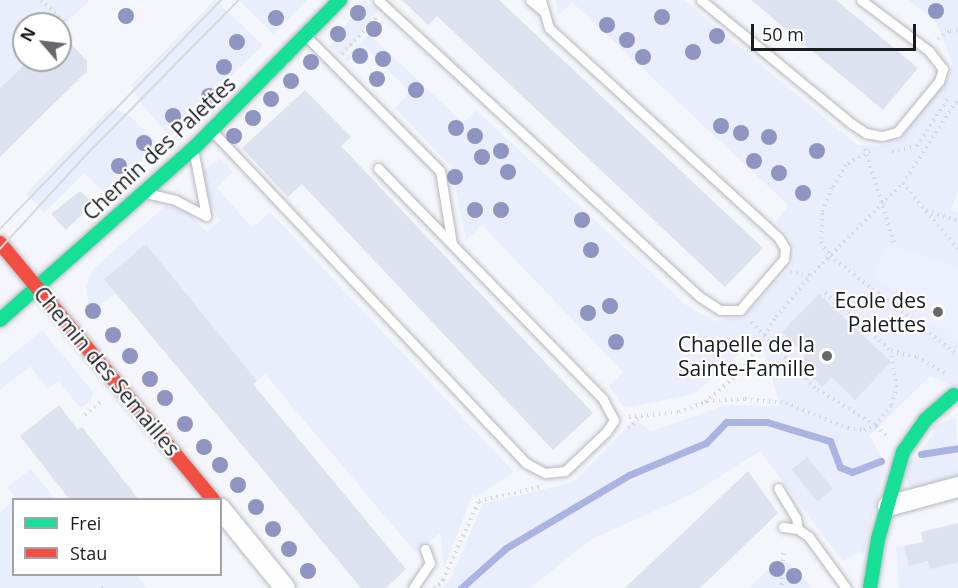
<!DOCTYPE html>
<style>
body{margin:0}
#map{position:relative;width:958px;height:588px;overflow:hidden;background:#f5f6fb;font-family:"Open Sans",sans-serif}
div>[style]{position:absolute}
.built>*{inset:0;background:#eceffd}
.green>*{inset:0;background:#e9edfc;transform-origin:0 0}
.stream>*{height:7px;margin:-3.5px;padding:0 3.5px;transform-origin:3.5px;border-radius:3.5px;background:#aab3e2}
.building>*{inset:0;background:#dee1ee;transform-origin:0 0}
.path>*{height:4px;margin-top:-2px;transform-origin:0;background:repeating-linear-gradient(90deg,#d6d7d9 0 1.5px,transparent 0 6px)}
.roads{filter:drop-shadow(0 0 2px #b6b7bd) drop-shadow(0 0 2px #b6b7bd)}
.lane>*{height:9px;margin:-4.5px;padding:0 4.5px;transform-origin:4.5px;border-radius:4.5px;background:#fefefe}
.street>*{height:20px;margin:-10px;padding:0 10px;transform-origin:10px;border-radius:10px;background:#fefefe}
.fast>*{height:14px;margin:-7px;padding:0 7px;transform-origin:7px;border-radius:7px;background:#16e098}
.jam>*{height:14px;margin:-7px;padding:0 7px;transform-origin:7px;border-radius:7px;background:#f24e42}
.tram>*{height:1.5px;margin:-0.75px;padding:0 0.75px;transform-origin:0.75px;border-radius:0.75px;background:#d7d8da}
.trees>*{width:16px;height:16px;margin:-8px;border-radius:50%;background:#8f94c1}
.dots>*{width:16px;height:16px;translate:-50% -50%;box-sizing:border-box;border:3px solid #fff;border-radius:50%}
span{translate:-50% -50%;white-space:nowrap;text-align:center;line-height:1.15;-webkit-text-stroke:4.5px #fff;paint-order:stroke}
.street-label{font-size:21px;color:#1a1c22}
.poi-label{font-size:21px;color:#1a1c22}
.right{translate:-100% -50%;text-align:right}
.legend{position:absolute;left:12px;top:498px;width:210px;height:78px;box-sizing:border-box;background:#fff;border:2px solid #a3a4a7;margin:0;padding:8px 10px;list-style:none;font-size:18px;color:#1a1c22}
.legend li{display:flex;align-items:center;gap:12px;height:30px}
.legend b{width:30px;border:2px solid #a3a4a7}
.north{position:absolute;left:12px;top:12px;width:60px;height:60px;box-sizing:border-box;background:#fff;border:2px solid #a3a4a7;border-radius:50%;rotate:298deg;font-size:16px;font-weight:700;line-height:24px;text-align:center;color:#1a1c22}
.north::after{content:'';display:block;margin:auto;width:21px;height:27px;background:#67686e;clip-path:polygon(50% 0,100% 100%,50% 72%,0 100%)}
.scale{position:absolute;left:751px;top:24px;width:165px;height:27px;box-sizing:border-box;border:3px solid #1a1c22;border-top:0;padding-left:8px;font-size:18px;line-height:21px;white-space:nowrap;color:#1a1c22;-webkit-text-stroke:4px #fff;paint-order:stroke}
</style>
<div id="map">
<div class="built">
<div style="clip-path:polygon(888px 244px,958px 268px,958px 342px,878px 281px,875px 273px)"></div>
</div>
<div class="green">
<div style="clip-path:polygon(0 0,90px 0,60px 29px,60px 24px,24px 24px,24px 60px,28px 60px,0 88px)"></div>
<div style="clip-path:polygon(215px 0,263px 45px,170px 136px,142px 105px,131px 85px)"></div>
<div style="clip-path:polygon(239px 0,307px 0,273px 34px)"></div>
<div style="left:364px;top:0;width:17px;height:58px;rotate:36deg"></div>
<div style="clip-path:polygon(555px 0,684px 0,857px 145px,882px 146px,900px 139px,946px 81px,953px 65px,936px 22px,909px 0,958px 0,958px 190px,951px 210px,958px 213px,958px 268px,888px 244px,875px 273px,878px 281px,958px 342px,958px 388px,930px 376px,870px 435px,885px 465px,863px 555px,859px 551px,843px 562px,760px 451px,694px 493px,590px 540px,530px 588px,442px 588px,449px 582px,483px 504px,574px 482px,634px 420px,652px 431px,726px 405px,780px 406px,760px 336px,694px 394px,625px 408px,609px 386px,623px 372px,482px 225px,466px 240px,451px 167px,395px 108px,410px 92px,364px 46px,347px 62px,344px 59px,382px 20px,385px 23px,372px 37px,463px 123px,476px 110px,685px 304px,715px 321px,743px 317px,791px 266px,795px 252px,790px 236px,775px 222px,789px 206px,572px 2px,559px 15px)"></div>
<div style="clip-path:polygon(111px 107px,131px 117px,158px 144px,106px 194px,84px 173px,44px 213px,26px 193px)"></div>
<div style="clip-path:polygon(220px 158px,233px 172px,217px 188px,252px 228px,270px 212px,514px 472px,476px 497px,473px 493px,444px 568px,440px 532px,416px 553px,265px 374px,257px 381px,147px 245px,104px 278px,116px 293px,90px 313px,86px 289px,92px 270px,165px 206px,186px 211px,207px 232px,221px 220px,206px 199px,202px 172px)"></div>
<div style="clip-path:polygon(42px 330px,93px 392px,91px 401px,80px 408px,59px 381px,48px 389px,30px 366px,0 390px,0 365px)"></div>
<div style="clip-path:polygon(956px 417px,958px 477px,912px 489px,905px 476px,911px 457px,917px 458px,935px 431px,931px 427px)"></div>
<div style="clip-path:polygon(31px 469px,55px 499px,17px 499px,7px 487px)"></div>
<div style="clip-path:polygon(13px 502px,14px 574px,137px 575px,147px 588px,0 588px,0 512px)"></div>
<div style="clip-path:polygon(904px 546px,928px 561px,958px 562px,958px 588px,899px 588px,896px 547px)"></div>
<div style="clip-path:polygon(776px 562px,789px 563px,812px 588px,748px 588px)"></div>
</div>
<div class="stream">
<div style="left:921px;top:454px;width:37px;rotate:-9deg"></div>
<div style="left:461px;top:588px;width:60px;rotate:-41.6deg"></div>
<div style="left:506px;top:548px;width:143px;rotate:-30.7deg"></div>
<div style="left:629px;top:475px;width:83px;rotate:-22.6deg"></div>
<div style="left:706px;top:443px;width:29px;rotate:-46deg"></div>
<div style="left:726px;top:422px;width:41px"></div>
<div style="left:767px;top:422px;width:66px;rotate:16.8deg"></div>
<div style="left:830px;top:441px;width:28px;rotate:69deg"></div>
<div style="left:840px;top:467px;width:13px;rotate:23deg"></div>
<div style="left:852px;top:472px;width:31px;rotate:-21deg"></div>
</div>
<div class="building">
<div style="clip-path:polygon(402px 0,499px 0,763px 248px,725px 287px,437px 16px,428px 25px)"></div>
<div style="clip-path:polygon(751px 0,836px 0,918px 68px,883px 110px)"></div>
<div style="clip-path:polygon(60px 33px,87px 61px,87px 71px,0 157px,0 88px,29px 60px,60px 60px)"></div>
<div style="clip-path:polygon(305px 90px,351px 137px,341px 146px,593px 413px,553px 450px,302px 184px,288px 197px,242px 148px)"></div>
<div style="clip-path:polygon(80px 191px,93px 203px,66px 230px,51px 214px)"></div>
<div style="clip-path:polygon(146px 244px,257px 381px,253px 384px,406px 569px,386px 588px,361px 588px,104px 279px)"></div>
<div style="clip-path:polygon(819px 294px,891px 362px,855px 400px,831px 377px,822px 387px,798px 364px,806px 355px,782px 332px)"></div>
<div style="clip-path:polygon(59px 405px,78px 430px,82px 427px,139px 500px,70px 500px,20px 436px)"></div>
<div style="left:807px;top:457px;width:41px;height:20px;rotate:51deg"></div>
<div style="clip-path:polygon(748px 471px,778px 513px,719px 570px,700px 588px,625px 588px)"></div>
<div style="clip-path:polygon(958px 523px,958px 562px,930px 569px,928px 561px,909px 566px,904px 546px,923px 542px,921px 532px)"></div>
</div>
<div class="path">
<div style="left:41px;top:0;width:36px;rotate:44deg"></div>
<div style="left:938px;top:39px;width:14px;rotate:-34deg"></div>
<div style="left:950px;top:31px;width:8px"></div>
<div style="left:342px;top:54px;width:50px;rotate:-46.6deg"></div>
<div style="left:865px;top:149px;width:102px;rotate:72.8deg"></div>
<div style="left:870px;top:151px;width:28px;rotate:150deg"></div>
<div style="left:846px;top:165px;width:27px;rotate:121deg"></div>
<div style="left:832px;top:188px;width:27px;rotate:112deg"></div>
<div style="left:822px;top:213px;width:29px;rotate:92deg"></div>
<div style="left:821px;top:242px;width:17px;rotate:57deg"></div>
<div style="left:830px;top:256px;width:162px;rotate:37.7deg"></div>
<div style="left:892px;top:151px;width:25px;rotate:-11deg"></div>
<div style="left:917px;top:146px;width:57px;rotate:-57.1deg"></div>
<div style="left:903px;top:183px;width:36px;rotate:51deg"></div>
<div style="left:926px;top:211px;width:34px;rotate:17deg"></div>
<div style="left:926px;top:211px;width:50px;rotate:49.9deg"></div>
<div style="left:790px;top:272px;width:20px;rotate:11deg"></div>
<div style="left:825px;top:293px;width:88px;rotate:41.3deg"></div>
<div style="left:891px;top:351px;width:27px;rotate:13deg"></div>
<div style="left:917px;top:357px;width:34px;rotate:30deg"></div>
<div style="left:707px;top:401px;width:38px;rotate:-3deg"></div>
<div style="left:745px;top:399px;width:41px;rotate:5.6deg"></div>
<div style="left:786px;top:403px;width:67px;rotate:22deg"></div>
<div style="left:848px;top:428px;width:16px;rotate:7deg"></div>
<div style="left:864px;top:430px;width:12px;rotate:-24deg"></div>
<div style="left:875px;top:425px;width:70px;rotate:-148.3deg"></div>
<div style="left:815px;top:388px;width:95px;rotate:-133.7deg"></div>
<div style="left:85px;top:415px;width:21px;rotate:-39deg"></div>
<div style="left:629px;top:417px;width:50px;rotate:-5.7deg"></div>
<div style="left:679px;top:412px;width:28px;rotate:-21deg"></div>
<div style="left:705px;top:402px;width:48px;rotate:-40deg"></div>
<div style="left:742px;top:371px;width:64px;rotate:-57.8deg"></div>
<div style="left:776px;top:317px;width:53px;rotate:-50.3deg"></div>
<div style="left:810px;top:276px;width:132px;rotate:-45deg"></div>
<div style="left:903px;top:183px;width:100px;rotate:-56.8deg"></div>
<div style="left:628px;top:428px;width:18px;rotate:-41deg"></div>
<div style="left:886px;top:435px;width:15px;rotate:-138deg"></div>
<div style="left:875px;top:425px;width:26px;rotate:-50deg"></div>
<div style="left:892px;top:405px;width:18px;rotate:-77deg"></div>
<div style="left:896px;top:387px;width:36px;rotate:-98deg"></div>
<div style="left:443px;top:580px;width:87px;rotate:-65.5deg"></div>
<div style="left:479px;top:501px;width:62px;rotate:-13.1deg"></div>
<div style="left:782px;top:585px;width:34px;rotate:-87deg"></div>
<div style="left:101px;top:588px;width:2px"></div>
<div style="left:434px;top:588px;width:12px;rotate:-42deg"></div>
<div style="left:443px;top:580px;width:9px;rotate:122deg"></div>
</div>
<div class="roads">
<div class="lane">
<div style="left:378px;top:0;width:438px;rotate:42.7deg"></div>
<div style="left:700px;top:297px;width:24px;rotate:33deg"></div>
<div style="left:720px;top:310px;width:20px"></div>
<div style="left:740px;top:310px;width:67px;rotate:-49.2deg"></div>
<div style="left:784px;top:259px;width:11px;rotate:-85deg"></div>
<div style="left:785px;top:248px;width:13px;rotate:-122deg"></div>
<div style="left:778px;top:237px;width:310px;rotate:-137.6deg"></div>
<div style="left:549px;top:28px;width:29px;rotate:-106deg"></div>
<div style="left:530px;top:0;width:16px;rotate:40deg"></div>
<div style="left:701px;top:0;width:195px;rotate:39.4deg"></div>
<div style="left:852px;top:124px;width:17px;rotate:33deg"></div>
<div style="left:866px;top:133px;width:16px;rotate:11deg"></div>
<div style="left:882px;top:136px;width:16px;rotate:-15deg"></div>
<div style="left:897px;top:132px;width:66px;rotate:-50.5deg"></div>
<div style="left:939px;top:81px;width:13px;rotate:-72deg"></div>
<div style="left:943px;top:69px;width:23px;rotate:-128deg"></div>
<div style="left:929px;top:51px;width:85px;rotate:-143.1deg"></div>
<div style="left:213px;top:132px;width:456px;rotate:46.6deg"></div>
<div style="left:526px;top:463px;width:21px;rotate:28deg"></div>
<div style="left:545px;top:473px;width:20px;rotate:-6deg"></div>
<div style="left:565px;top:471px;width:57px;rotate:-43.6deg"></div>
<div style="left:606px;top:432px;width:14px;rotate:-56deg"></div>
<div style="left:614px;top:420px;width:24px;rotate:-118deg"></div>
<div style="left:603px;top:399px;width:216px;rotate:-134.3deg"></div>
<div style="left:452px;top:244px;width:74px;rotate:-99.3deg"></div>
<div style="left:440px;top:171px;width:187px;rotate:-134.8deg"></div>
<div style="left:194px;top:154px;width:63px;rotate:79deg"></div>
<div style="left:378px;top:168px;width:106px;rotate:45.8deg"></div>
<div style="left:150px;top:194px;width:26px;rotate:13deg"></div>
<div style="left:175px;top:200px;width:35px;rotate:27deg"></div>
<div style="left:778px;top:488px;width:35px;rotate:59deg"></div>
<div style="left:796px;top:518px;width:11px;rotate:80deg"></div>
<div style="left:783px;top:527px;width:15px;rotate:8deg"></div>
<div style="left:798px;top:529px;width:14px;rotate:36deg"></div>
<div style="left:809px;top:537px;width:63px;rotate:54deg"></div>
<div style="left:413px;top:588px;width:30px;rotate:-56deg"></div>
<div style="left:430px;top:563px;width:15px;rotate:-110deg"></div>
</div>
<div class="street">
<div style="left:888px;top:506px;width:73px;rotate:-15.2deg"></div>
<div style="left:220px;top:508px;width:103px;rotate:50.9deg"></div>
</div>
<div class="fast">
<div style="left:0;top:320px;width:259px;rotate:-41.6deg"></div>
<div style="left:194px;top:148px;width:208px;rotate:-45.4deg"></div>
<div style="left:870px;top:588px;width:50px;rotate:-80.7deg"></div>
<div style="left:878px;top:539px;width:91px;rotate:-74deg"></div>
<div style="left:903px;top:452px;width:39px;rotate:-55deg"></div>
<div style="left:925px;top:420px;width:38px;rotate:-41deg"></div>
</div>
<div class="jam">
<div style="left:0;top:243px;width:334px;rotate:50.3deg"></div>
</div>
</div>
<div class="tram">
<div style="left:0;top:229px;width:318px;rotate:-46deg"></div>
<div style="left:0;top:249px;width:130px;rotate:-47.5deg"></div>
<div style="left:88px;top:153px;width:215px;rotate:-45.4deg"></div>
</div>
<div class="trees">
<div style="left:936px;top:11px"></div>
<div style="left:358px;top:13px"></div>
<div style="left:126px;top:16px"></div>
<div style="left:662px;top:17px"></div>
<div style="left:276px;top:18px"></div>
<div style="left:607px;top:25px"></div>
<div style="left:374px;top:29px"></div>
<div style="left:338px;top:34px"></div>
<div style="left:717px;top:36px"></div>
<div style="left:627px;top:40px"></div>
<div style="left:237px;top:42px"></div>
<div style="left:693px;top:52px"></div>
<div style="left:360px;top:56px"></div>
<div style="left:643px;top:57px"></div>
<div style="left:383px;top:59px"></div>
<div style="left:311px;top:62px"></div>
<div style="left:224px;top:67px"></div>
<div style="left:377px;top:79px"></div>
<div style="left:291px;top:81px"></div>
<div style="left:416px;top:90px"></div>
<div style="left:209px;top:96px"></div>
<div style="left:271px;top:99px"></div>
<div style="left:173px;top:116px"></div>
<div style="left:253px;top:118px"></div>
<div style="left:721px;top:126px"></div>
<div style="left:456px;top:128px"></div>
<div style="left:741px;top:133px"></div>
<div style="left:234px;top:136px"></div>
<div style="left:475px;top:136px"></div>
<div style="left:769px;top:137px"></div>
<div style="left:144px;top:143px"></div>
<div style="left:501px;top:151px"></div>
<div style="left:817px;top:151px"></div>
<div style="left:482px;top:157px"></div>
<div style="left:754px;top:161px"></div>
<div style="left:119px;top:166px"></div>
<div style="left:508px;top:172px"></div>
<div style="left:779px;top:173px"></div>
<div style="left:455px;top:177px"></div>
<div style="left:803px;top:193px"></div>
<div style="left:475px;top:210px"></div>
<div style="left:501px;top:210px"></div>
<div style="left:582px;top:220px"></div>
<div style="left:591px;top:250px"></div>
<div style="left:610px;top:306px"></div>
<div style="left:93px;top:311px"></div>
<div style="left:588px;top:313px"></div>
<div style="left:113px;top:335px"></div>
<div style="left:616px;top:342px"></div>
<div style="left:130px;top:356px"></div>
<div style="left:150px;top:379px"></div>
<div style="left:165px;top:398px"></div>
<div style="left:185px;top:424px"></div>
<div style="left:204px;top:447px"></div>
<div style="left:220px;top:465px"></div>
<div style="left:238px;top:485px"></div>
<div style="left:256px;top:507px"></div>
<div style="left:273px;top:529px"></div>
<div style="left:289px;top:549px"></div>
<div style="left:777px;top:569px"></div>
<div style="left:308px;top:571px"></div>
<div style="left:794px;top:576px"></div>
</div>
<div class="dots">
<div style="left:938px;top:312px;background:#67686e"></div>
<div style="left:827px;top:356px;background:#67686e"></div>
</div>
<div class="street-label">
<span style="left:159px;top:148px;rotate:-43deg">Chemin des Palettes</span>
<span style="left:107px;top:371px;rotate:50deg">Chemin des Semailles</span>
</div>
<div class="poi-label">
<span class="right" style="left:926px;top:312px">Ecole des<br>Palettes</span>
<span class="right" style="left:815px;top:356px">Chapelle de la<br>Sainte-Famille</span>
</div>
<ul class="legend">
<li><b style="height:8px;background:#16e098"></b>Frei</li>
<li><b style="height:8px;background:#f24e42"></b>Stau</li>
</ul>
<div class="north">N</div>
<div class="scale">50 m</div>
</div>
